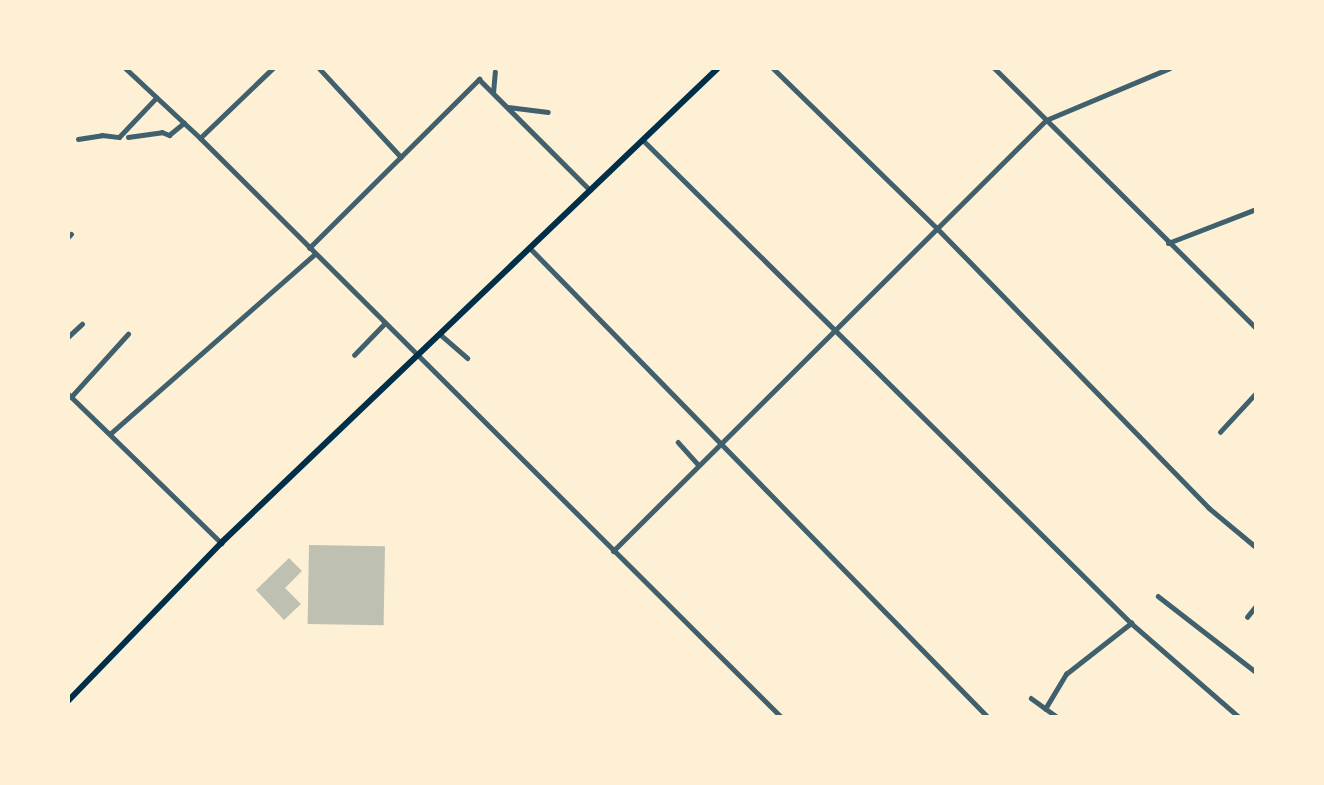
<!DOCTYPE html>
<style>
body{margin:0}
#map{position:relative;width:1324px;height:785px;overflow:hidden;background:#fdf0d5;font-family:Poppins,sans-serif}
div>[style]{position:absolute}
.building>*{inset:0;background:#bec0b2;transform-origin:0 0}
.minor>*{height:4.5px;margin:-2.25px;padding:0 2.25px;transform-origin:2.25px;border-radius:2.25px;background:#3f606c}
.tertiary>*{height:5px;margin:-2.5px;padding:0 2.5px;transform-origin:2.5px;border-radius:2.5px;background:#3f606c}
.secondary>*{height:6px;margin:-3px;padding:0 3px;transform-origin:3px;border-radius:3px;background:#003049}
span{translate:-50% -50%;white-space:nowrap;text-align:center;line-height:1.15;-webkit-text-stroke:6px #fdf0d5;paint-order:stroke}
.frame{position:absolute;inset:0;border:70px solid #fdf0d5;pointer-events:none}
</style>
<div id="map">
<div class="building">
<div style="left:309px;top:545px;width:76px;height:79px;rotate:1deg"></div>
<div style="clip-path:polygon(289px 558px,302px 571px,285px 588px,301px 604px,284px 620px,256px 590px)"></div>
</div>
<div class="minor">
<div style="left:319px;top:68px;width:121px;rotate:47.3deg"></div>
<div style="left:773px;top:68px;width:229px;rotate:44.3deg"></div>
<div style="left:937px;top:228px;width:390px;rotate:45.8deg"></div>
<div style="left:1209px;top:508px;width:61px;rotate:39.7deg"></div>
<div style="left:493px;top:93px;width:21px;rotate:-85deg"></div>
<div style="left:508px;top:107px;width:40px;rotate:7.1deg"></div>
<div style="left:128px;top:137px;width:34px;rotate:-8deg"></div>
<div style="left:162px;top:132px;width:8px;rotate:23deg"></div>
<div style="left:169px;top:135px;width:19px;rotate:-39deg"></div>
<div style="left:200px;top:138px;width:101px;rotate:-43.8deg"></div>
<div style="left:78px;top:139px;width:24px;rotate:-9deg"></div>
<div style="left:102px;top:135px;width:17px;rotate:7deg"></div>
<div style="left:119px;top:137px;width:54px;rotate:-46.5deg"></div>
<div style="left:643px;top:140px;width:687px;rotate:44.7deg"></div>
<div style="left:1131px;top:623px;width:143px;rotate:41deg"></div>
<div style="left:68px;top:237px;width:4px;rotate:-45deg"></div>
<div style="left:309px;top:248px;width:240px;rotate:-44.8deg"></div>
<div style="left:479px;top:79px;width:157px;rotate:45deg"></div>
<div style="left:531px;top:249px;width:654px;rotate:45.68deg"></div>
<div style="left:441px;top:335px;width:35px;rotate:41deg"></div>
<div style="left:68px;top:337px;width:19px;rotate:-43deg"></div>
<div style="left:354px;top:355px;width:43px;rotate:-45.9deg"></div>
<div style="left:71px;top:397px;width:85px;rotate:-47.9deg"></div>
<div style="left:1220px;top:432px;width:53px;rotate:-47.3deg"></div>
<div style="left:110px;top:434px;width:273px;rotate:-41.3deg"></div>
<div style="left:678px;top:442px;width:31px;rotate:48deg"></div>
<div style="left:1158px;top:596px;width:124px;rotate:37.8deg"></div>
<div style="left:1247px;top:617px;width:14px;rotate:-51deg"></div>
<div style="left:1031px;top:698px;width:32px;rotate:36deg"></div>
<div style="left:1045px;top:709px;width:41px;rotate:-59deg"></div>
<div style="left:1066px;top:674px;width:83px;rotate:-38.1deg"></div>
</div>
<div class="tertiary">
<div style="left:125px;top:68px;width:103px;rotate:43deg"></div>
<div style="left:200px;top:138px;width:820px;rotate:44.9deg"></div>
<div style="left:994px;top:68px;width:369px;rotate:44.8deg"></div>
<div style="left:1168px;top:243px;width:94px;rotate:-21.1deg"></div>
<div style="left:68px;top:394px;width:214px;rotate:44.2deg"></div>
<div style="left:613px;top:551px;width:611px;rotate:-44.87deg"></div>
<div style="left:1046px;top:120px;width:134px;rotate:-22.8deg"></div>
</div>
<div class="secondary">
<div style="left:68px;top:701px;width:220px;rotate:-45.9deg"></div>
<div style="left:221px;top:543px;width:687px;rotate:-43.7deg"></div>
</div>
<div class="frame"></div>
</div>
